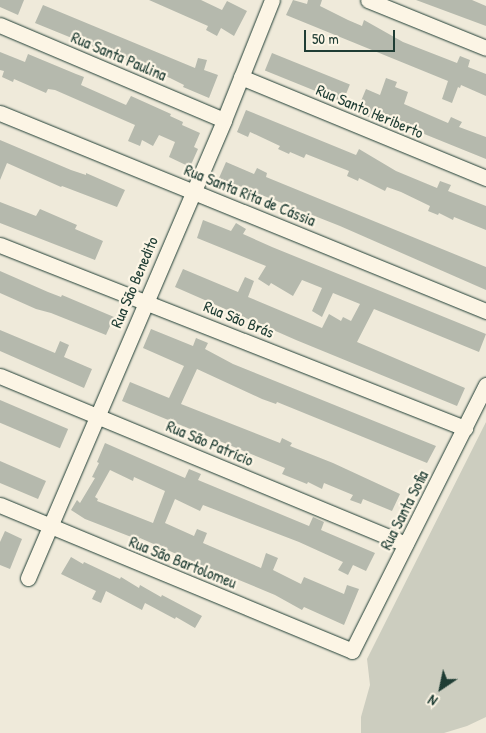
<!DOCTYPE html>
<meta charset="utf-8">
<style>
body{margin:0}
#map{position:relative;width:486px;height:733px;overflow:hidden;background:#efeada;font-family:"Patrick Hand",sans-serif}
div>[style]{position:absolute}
.green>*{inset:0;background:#cccdbf}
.building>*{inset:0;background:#b5b9ad;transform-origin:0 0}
.roads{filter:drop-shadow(0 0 1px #1f3d34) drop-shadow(0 0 1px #1f3d34)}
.minor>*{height:15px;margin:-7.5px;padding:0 7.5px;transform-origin:7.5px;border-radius:7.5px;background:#fcf5e5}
span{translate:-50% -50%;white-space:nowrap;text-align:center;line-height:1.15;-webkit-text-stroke:4.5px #fcf5e5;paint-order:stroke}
.street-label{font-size:16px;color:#1f3d34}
.north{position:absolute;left:416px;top:663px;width:50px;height:50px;-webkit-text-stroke:4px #fcf5e5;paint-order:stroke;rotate:214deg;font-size:14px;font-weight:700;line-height:20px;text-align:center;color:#1f3d34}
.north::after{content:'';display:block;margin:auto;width:18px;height:22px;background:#1f3d34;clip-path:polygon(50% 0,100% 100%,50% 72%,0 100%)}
.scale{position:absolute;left:304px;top:30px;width:91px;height:22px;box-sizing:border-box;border:2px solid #1f3d34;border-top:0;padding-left:6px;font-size:15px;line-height:18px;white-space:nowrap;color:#1f3d34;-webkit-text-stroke:4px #fcf5e5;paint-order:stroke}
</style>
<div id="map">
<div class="green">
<div style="clip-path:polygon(486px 422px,486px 717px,467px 726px,444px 733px,361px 733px,361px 717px,370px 685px,367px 659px)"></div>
</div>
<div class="building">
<div style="clip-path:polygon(0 0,24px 0,18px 15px,0 7px)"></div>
<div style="clip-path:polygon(149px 0,201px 0,222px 10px,227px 1px,247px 11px,234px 36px,221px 28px,217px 36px,206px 30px,208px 26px)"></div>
<div style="clip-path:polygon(293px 0,307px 4px,308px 0,322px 0,320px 6px,348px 20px,362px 26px,364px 20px,403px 42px,457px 63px,460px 56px,470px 60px,468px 67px,486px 74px,486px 96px,461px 85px,460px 88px,458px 87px,452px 103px,442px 99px,448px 81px,286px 15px)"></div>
<div style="clip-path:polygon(416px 0,472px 0,486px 6px,486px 26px)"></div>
<div style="clip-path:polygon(43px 5px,195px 68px,198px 58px,207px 60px,204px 70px,218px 75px,209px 98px,183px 87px,184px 85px,170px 78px,35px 23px)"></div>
<div style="clip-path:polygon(0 52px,25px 62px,28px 54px,76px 74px,84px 77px,81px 85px,126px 105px,131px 96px,171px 114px,170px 116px,183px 122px,182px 125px,200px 133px,194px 147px,198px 149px,190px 167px,169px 157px,175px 142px,159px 135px,153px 146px,142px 140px,140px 146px,128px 141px,135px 125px,55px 90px,48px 89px,46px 93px,14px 79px,13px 82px,2px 77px,4px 71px,0 70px)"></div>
<div style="left:272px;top:53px;width:84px;height:19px;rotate:22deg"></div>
<div style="clip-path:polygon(386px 78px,397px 82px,395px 87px,408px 92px,404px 104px,448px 123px,451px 117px,462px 122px,459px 127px,486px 137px,486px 159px,397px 123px,382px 117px,381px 121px,356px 113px,366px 89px,380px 95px)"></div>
<div style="clip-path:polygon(246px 110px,356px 155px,359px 149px,396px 171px,437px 188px,440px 181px,451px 185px,448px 191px,486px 206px,486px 230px,454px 217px,453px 220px,439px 213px,438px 215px,428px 211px,430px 206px,401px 192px,387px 187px,385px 191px,359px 178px,358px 181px,347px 176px,349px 171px,306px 154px,304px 158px,290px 152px,289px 154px,278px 149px,280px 146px,250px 132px,248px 137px,237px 132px)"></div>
<div style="clip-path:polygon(0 140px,71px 170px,86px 175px,86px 173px,125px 190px,117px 207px,62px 186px,61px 187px,7px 163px,0 180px)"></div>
<div style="clip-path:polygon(226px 162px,254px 174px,257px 168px,267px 173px,266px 177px,486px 267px,486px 290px,340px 226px,219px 178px)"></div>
<div style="clip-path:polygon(0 202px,36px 216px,40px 209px,77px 225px,75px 229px,103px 241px,95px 260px,0 223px)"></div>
<div style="clip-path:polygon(203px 220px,231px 231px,236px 223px,246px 229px,243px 234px,272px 247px,486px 334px,479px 352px,374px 309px,357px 342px,465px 388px,457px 406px,296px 340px,175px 287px,183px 269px,238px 292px,245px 277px,254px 281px,248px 297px,322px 328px,329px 314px,341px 321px,343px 317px,351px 321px,360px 304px,333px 293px,322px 317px,312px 311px,322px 288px,302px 280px,293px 296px,271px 283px,269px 286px,258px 279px,266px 266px,197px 238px)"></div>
<div style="clip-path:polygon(0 271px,48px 292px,61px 297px,62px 295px,114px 317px,106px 335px,51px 313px,36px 309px,0 293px)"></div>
<div style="clip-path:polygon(151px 329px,193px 346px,196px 338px,208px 343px,205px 349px,233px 364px,436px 446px,427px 463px,277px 402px,276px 404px,262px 399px,197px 369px,181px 404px,280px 443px,282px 438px,292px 443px,290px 446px,333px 463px,400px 494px,392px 511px,363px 499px,361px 504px,350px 500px,353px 495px,324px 483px,322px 489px,308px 482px,307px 484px,282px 474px,285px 468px,122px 401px,130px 382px,169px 398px,184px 366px,143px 348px)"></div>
<div style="clip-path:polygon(0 330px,55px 353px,60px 341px,69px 345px,64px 357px,92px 369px,84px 388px,0 351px)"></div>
<div style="left:0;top:400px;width:74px;height:21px;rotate:23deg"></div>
<div style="clip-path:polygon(evenodd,105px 443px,185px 478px,189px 469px,201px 474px,198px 480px,309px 526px,313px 517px,324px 522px,321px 530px,375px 553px,366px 571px,353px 565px,348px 575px,338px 570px,343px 562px,299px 542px,203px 505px,200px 511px,175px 499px,165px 523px,194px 536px,197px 529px,207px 533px,203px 543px,261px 568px,266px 553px,278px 558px,273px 570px,301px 584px,304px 577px,344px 594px,347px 585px,359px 589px,344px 625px,304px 607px,302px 610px,275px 595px,222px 573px,208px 568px,206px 573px,195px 568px,197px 563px,140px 538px,139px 540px,85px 519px,71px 510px,77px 500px,80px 503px,95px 478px,92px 477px,99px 463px,97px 462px,105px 443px,110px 470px,133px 481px,134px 477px,165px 491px,153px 523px,97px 501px,98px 499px,95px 497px,110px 470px)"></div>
<div style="clip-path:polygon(0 461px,46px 481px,38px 499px,0 483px)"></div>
<div style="clip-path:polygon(5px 531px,22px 539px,10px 569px,0 565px,0 542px)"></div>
<div style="clip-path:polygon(71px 557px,83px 564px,84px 562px,120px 579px,121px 577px,139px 588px,140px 585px,161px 597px,162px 595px,202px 616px,195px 628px,176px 617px,175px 619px,145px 603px,142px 610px,106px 591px,101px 603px,92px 599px,96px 591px,61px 574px)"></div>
</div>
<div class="roads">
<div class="minor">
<div style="left:368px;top:0;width:127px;rotate:22.1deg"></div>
<div style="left:0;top:25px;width:243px;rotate:23deg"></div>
<div style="left:241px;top:77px;width:265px;rotate:22.4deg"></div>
<div style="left:0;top:113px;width:525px;rotate:22.17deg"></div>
<div style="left:0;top:245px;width:500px;rotate:21.5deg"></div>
<div style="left:0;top:376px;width:439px;rotate:22.5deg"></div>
<div style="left:0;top:505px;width:381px;rotate:22.5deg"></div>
<div style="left:352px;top:651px;width:298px;rotate:-63.3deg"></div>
<div style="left:28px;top:578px;width:498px;rotate:-66.8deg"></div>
<div style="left:224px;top:120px;width:129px;rotate:-68.2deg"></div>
</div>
</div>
<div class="street-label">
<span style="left:119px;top:56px;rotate:23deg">Rua Santa Paulina</span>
<span style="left:370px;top:111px;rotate:23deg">Rua Santo Heriberto</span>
<span style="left:250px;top:195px;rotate:22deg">Rua Santa Rita de Cássia</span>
<span style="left:134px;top:282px;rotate:-67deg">Rua São Benedito</span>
<span style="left:239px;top:319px;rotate:22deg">Rua São Brás</span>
<span style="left:210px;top:443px;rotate:23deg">Rua São Patrício</span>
<span style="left:404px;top:510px;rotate:-63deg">Rua Santa Sofia</span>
<span style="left:183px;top:562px;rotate:22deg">Rua São Bartolomeu</span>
</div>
<div class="north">N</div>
<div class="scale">50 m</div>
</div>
